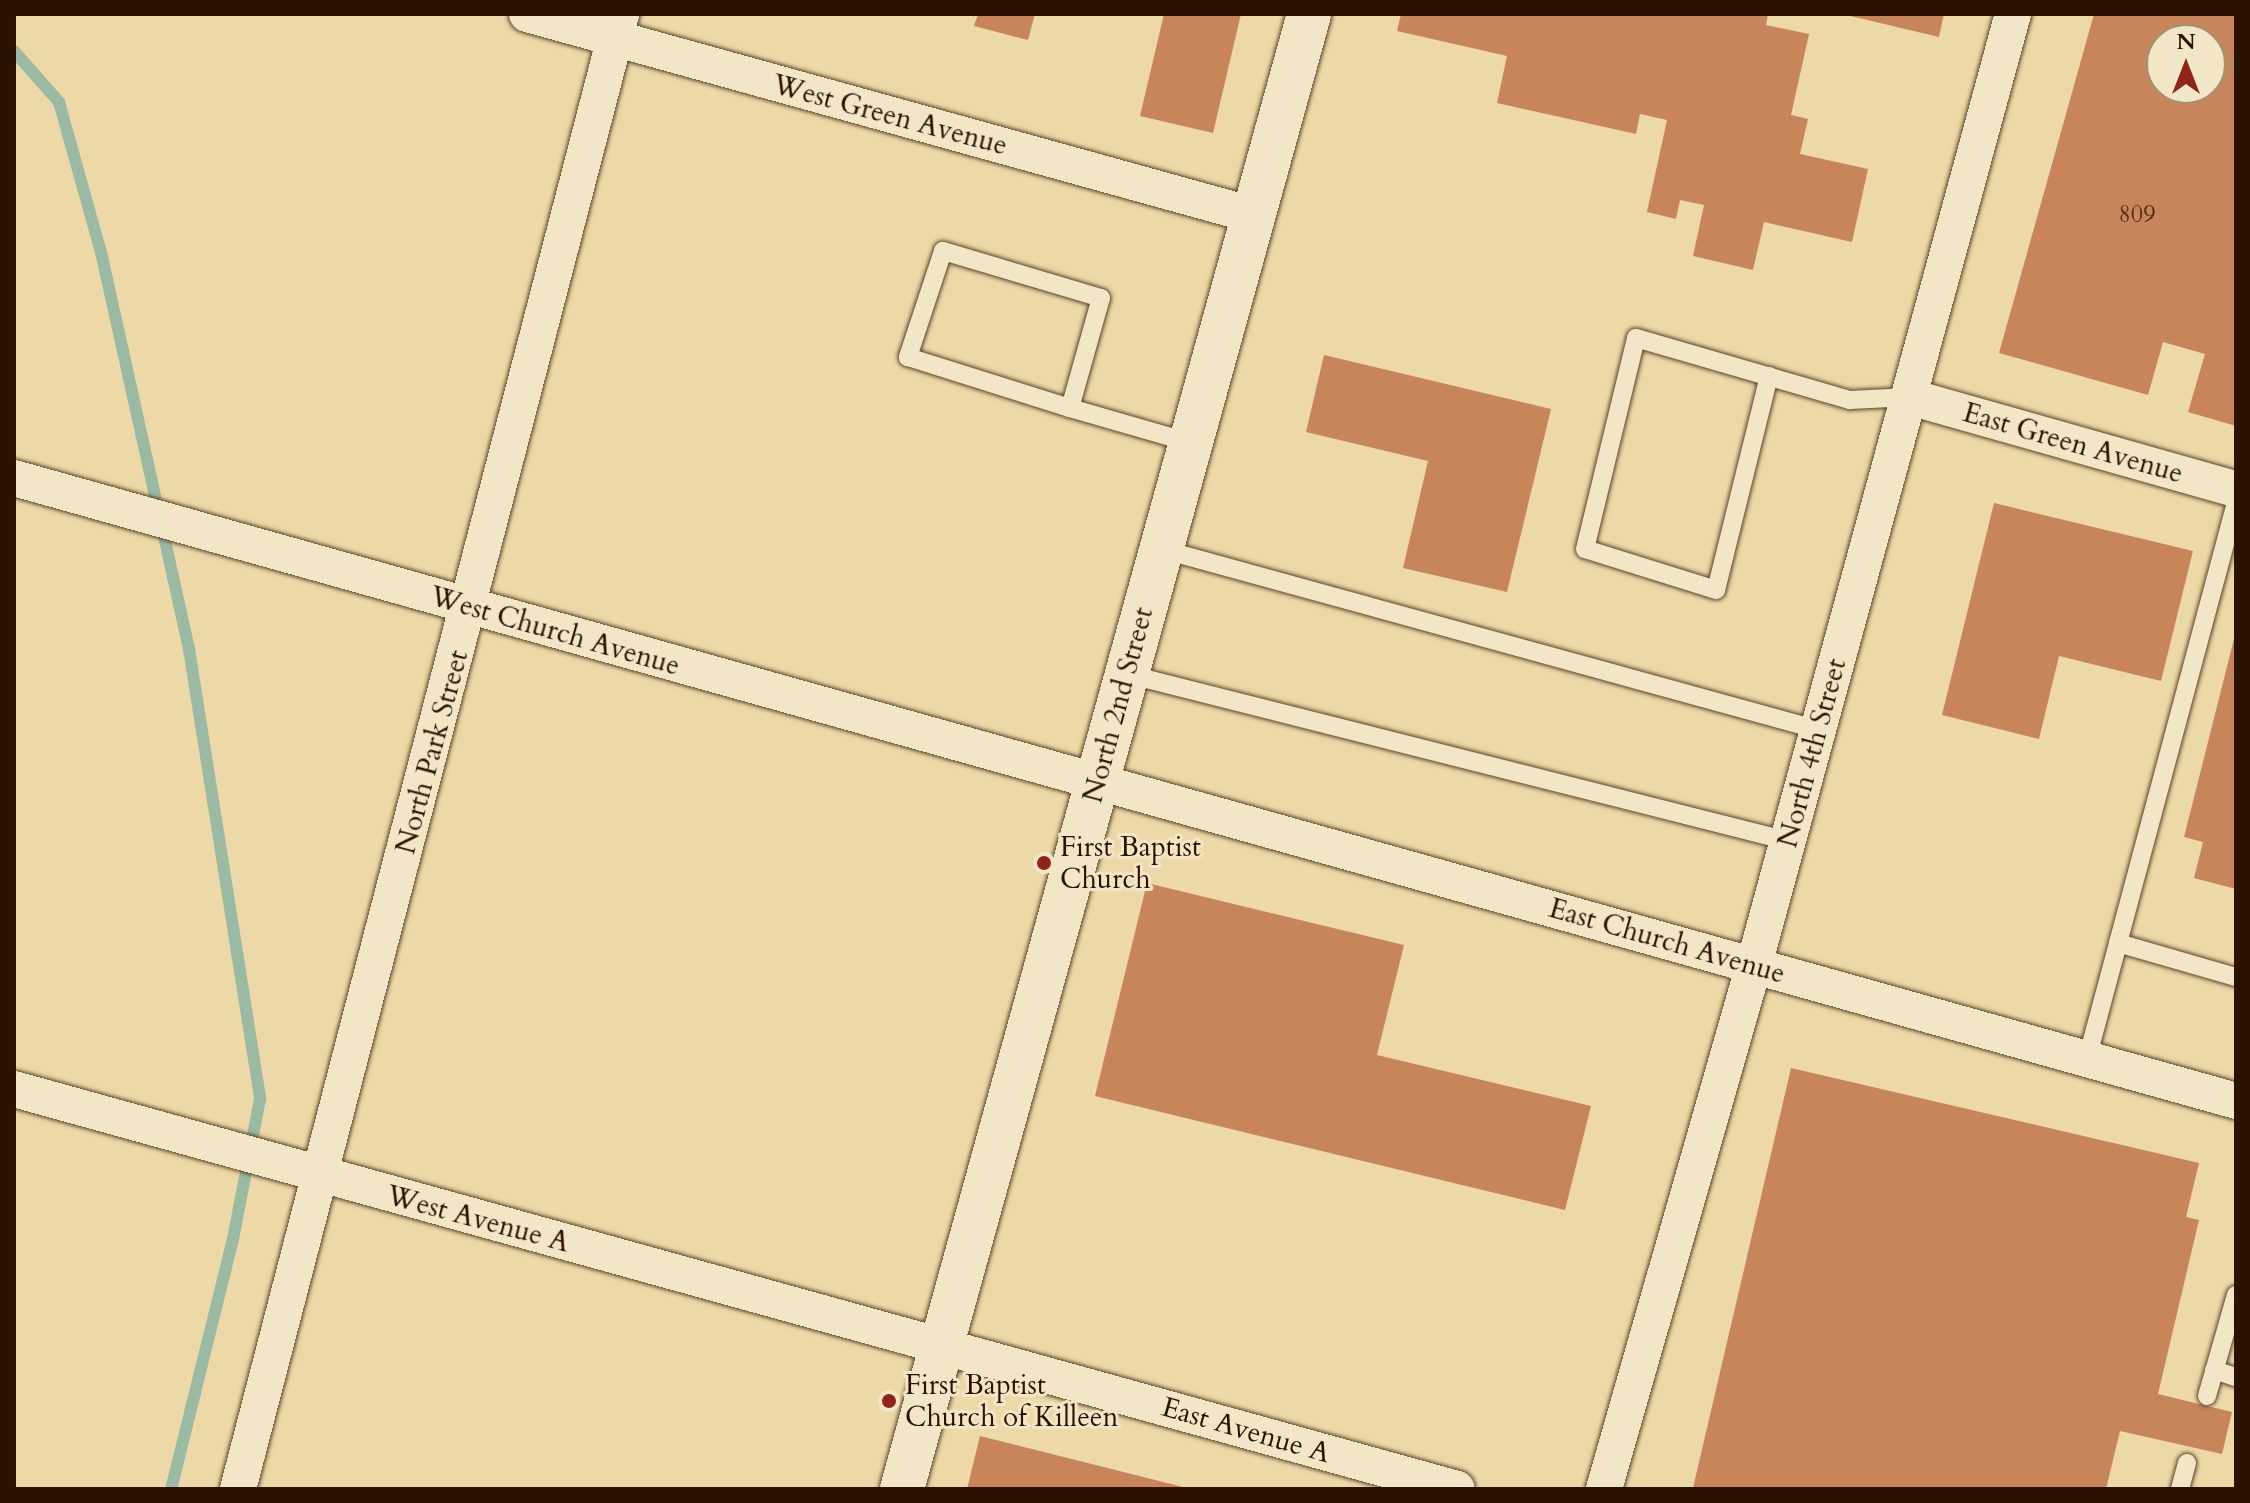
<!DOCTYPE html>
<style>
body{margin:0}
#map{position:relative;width:2250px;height:1503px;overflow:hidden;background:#edd9a7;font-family:Cardo,serif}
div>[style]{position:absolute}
.stream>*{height:12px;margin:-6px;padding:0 6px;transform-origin:6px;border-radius:6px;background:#9abaa4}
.building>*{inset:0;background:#c8845a}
.roads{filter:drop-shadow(0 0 2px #5c432a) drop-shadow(0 0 2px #5c432a)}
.lane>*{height:18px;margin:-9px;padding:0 9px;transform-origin:9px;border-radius:9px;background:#f3e6c6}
.street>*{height:36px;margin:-18px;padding:0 18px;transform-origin:18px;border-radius:18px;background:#f3e6c6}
.secondary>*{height:44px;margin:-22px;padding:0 22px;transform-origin:22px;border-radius:22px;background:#f3e6c6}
.dots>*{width:22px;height:22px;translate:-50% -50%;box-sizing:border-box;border:4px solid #f3e6c6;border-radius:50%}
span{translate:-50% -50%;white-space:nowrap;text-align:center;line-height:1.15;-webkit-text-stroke:6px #f3e6c6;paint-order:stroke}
.number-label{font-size:24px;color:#522e16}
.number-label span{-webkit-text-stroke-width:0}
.street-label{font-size:28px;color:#2b1100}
.poi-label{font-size:28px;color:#2b1100}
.left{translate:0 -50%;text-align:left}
.frame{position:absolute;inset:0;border:16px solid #2b1100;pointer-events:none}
.north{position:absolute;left:2146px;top:24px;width:80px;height:80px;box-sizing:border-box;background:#f3e6c6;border:2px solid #a39177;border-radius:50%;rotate:0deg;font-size:22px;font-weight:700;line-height:32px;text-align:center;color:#2b1100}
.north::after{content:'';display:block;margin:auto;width:28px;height:36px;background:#8f2418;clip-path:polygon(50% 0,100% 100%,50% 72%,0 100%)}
</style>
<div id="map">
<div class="stream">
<div style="left:14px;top:51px;width:68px;rotate:48.6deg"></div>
<div style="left:59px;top:102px;width:156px;rotate:74.4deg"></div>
<div style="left:101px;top:252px;width:407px;rotate:77.5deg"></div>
<div style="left:189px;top:649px;width:456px;rotate:81deg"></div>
<div style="left:260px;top:1099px;width:143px;rotate:100.9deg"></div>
<div style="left:233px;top:1239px;width:258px;rotate:103.9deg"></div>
</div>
<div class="building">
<div style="clip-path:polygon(978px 14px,1035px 14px,1028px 40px,974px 26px)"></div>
<div style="clip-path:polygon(1164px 14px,1241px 14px,1213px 133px,1140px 116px)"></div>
<div style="clip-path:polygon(1401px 14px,1768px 14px,1766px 25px,1809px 34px,1791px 115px,1808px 119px,1800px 154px,1868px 169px,1852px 242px,1764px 222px,1753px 270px,1693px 256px,1704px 205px,1680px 200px,1676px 219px,1647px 212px,1667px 120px,1640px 114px,1636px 134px,1497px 103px,1507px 56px,1397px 31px)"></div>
<div style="clip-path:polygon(1842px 14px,1944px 14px,1939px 37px)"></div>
<div style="clip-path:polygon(evenodd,2094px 14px,2236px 14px,2236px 426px,2188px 412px,2205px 354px,2163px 342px,2148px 395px,1999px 353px,2094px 14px,2162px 40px,2210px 40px,2210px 88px,2162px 88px,2162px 40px)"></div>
<div style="clip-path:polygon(1324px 355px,1551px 409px,1507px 592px,1403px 568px,1428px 461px,1306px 432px)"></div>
<div style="clip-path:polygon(1994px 503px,2193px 551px,2161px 681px,2059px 656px,2039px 739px,1942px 715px)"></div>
<div style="clip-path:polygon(2235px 635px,2236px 636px,2236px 889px,2194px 878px,2203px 842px,2184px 837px)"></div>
<div style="clip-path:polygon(1147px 883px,1404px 945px,1377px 1055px,1591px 1106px,1565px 1210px,1095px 1096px)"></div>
<div style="clip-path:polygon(1791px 1068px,2199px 1163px,2186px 1217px,2199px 1220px,2158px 1394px,2232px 1412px,2222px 1454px,2120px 1431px,2106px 1489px,1693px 1488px)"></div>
<div style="clip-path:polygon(980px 1436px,1187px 1488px,1187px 1489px,967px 1489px)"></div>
</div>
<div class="roads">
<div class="lane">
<div style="left:1769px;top:376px;width:220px;rotate:103.9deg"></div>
<div style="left:1716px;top:590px;width:137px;rotate:-162.6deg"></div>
<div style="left:1585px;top:549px;width:217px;rotate:-76.4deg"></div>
<div style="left:1636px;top:338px;width:223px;rotate:16.2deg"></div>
<div style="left:1850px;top:400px;width:60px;rotate:-2.9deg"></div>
<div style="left:1070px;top:408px;width:114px;rotate:-74.3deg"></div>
<div style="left:1101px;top:298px;width:165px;rotate:-163.4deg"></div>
<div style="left:943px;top:251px;width:112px;rotate:108.3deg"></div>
<div style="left:908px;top:357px;width:170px;rotate:17.5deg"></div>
<div style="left:1070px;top:408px;width:126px;rotate:16.1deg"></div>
<div style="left:1161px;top:549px;width:682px;rotate:15.38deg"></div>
<div style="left:1127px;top:674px;width:682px;rotate:14.18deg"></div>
<div style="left:2118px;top:943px;width:456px;rotate:-75deg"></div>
<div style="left:2087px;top:1059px;width:120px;rotate:-75deg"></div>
<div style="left:2118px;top:943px;width:123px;rotate:16.1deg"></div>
<div style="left:2214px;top:1370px;width:23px;rotate:18deg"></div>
<div style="left:2207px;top:1396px;width:105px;rotate:-74deg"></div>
<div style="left:2180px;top:1489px;width:27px;rotate:-75deg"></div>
</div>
<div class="street">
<div style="left:527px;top:14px;width:753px;rotate:15.48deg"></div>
<div style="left:1910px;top:397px;width:339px;rotate:15.8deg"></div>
<div style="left:14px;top:478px;width:2308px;rotate:15.66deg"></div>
<div style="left:14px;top:1089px;width:1497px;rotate:15.49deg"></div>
<div style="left:238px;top:1489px;width:1524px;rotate:-75.44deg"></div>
<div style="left:1604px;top:1489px;width:545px;rotate:-74.03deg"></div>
<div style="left:1754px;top:965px;width:986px;rotate:-74.77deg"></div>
</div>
<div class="secondary">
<div style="left:902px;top:1489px;width:1530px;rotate:-74.57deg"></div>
</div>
</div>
<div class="dots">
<div style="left:1044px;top:863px;background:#8f2418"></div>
<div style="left:889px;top:1401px;background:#8f2418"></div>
</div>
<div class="number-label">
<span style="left:2137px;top:215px">809</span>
</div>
<div class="street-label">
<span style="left:890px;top:115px;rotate:15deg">West Green Avenue</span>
<span style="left:2073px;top:443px;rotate:16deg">East Green Avenue</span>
<span style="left:555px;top:631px;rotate:16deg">West Church Avenue</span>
<span style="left:1118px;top:705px;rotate:-75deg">North 2nd Street</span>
<span style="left:432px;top:752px;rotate:-75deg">North Park Street</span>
<span style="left:1812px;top:753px;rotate:-75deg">North 4th Street</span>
<span style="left:1667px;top:941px;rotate:16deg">East Church Avenue</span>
<span style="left:478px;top:1219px;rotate:15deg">West Avenue A</span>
<span style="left:1246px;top:1430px;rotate:16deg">East Avenue A</span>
</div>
<div class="poi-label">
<span class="left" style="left:1060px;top:863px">First Baptist<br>Church</span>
<span class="left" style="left:905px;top:1401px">First Baptist<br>Church of Killeen</span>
</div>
<div class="frame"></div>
<div class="north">N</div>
</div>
